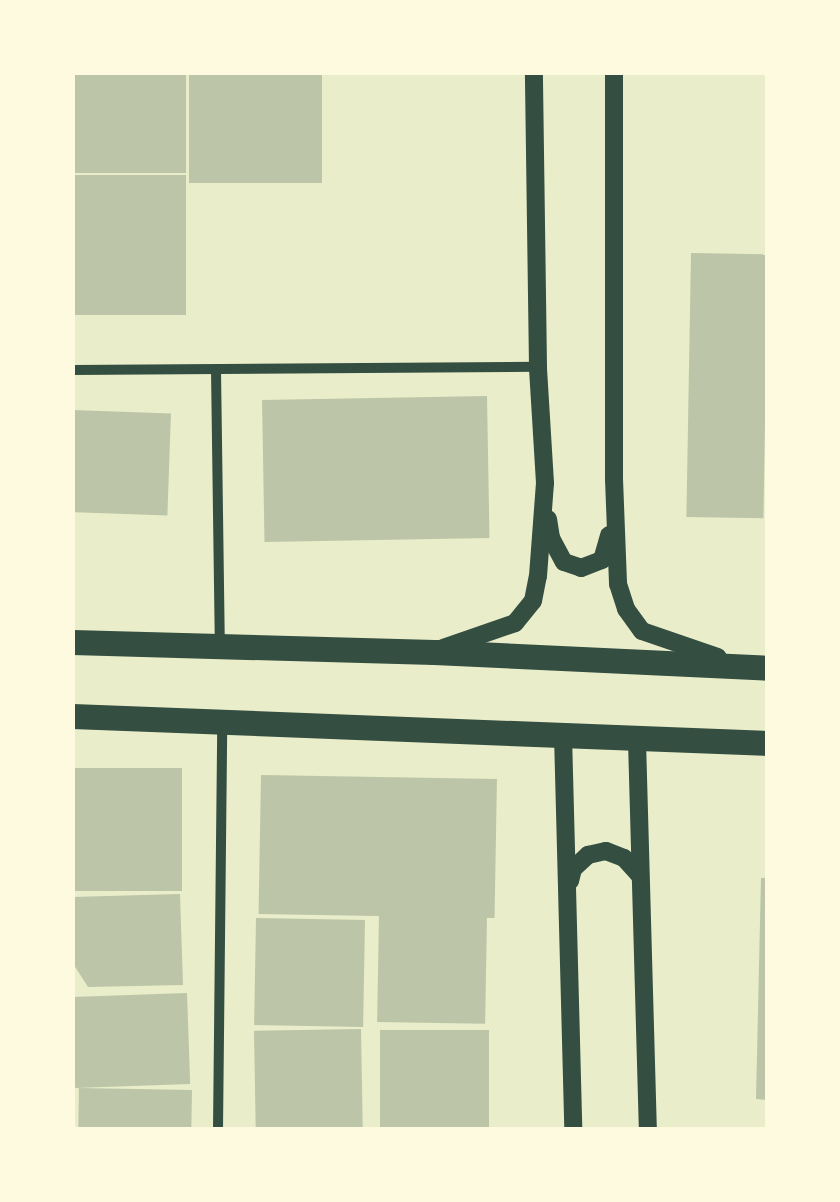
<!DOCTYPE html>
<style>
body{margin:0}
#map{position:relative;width:840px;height:1202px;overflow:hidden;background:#e9edc9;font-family:Karla,sans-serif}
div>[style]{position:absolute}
.building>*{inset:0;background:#bcc5a7;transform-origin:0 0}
.minor>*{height:10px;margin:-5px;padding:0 5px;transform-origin:5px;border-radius:5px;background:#344e41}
.tertiary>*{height:18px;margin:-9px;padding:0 9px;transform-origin:9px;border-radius:9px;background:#344e41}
.primary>*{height:25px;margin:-12.5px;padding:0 12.5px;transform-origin:12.5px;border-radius:12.5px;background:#344e41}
span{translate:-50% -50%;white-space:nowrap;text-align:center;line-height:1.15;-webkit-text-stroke:8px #fefae0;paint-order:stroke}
.frame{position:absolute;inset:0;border:75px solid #fefae0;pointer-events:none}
</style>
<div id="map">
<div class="building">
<div style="left:72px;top:72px;width:114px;height:101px"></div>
<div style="left:189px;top:72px;width:133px;height:111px"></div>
<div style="left:186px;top:175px;width:140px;height:114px;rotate:90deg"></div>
<div style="left:691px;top:253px;width:77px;height:264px;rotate:1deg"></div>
<div style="left:487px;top:396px;width:142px;height:225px;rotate:89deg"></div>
<div style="left:72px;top:410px;width:99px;height:102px;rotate:2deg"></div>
<div style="left:72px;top:768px;width:110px;height:123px"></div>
<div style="left:261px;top:775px;width:236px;height:139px;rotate:1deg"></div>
<div style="clip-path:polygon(761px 878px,768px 878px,768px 1100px,756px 1099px)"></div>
<div style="clip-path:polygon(180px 894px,183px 985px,88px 987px,72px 962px,72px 897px)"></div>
<div style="left:379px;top:915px;width:108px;height:107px;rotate:1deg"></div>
<div style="left:256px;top:918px;width:109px;height:107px;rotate:1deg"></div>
<div style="left:187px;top:993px;width:91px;height:115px;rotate:88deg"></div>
<div style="left:361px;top:1029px;width:101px;height:107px;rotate:89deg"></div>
<div style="left:380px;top:1030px;width:109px;height:100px"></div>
<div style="left:79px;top:1088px;width:113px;height:42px;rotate:1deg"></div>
</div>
<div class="minor">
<div style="left:72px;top:370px;width:466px;rotate:-0.4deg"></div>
<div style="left:216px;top:370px;width:274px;rotate:89.2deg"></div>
<div style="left:218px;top:1130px;width:409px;rotate:-89.4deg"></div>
</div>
<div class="tertiary">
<div style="left:614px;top:72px;width:407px;rotate:90deg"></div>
<div style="left:614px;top:479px;width:105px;rotate:87.8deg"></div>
<div style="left:618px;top:584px;width:26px;rotate:72deg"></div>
<div style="left:626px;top:609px;width:27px;rotate:54deg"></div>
<div style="left:642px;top:631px;width:80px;rotate:18.9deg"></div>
<div style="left:548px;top:519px;width:19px;rotate:81deg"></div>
<div style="left:551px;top:538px;width:27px;rotate:62deg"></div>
<div style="left:564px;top:562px;width:18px;rotate:19deg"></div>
<div style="left:581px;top:568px;width:22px;rotate:-21deg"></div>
<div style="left:602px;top:560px;width:26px;rotate:-74deg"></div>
<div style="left:443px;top:648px;width:76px;rotate:-19.1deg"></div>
<div style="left:515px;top:623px;width:28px;rotate:-51deg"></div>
<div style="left:533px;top:601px;width:25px;rotate:-79deg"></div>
<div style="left:538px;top:576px;width:93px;rotate:-85.7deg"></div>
<div style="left:545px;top:483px;width:116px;rotate:-93.5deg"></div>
<div style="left:538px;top:367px;width:295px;rotate:-90.8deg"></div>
<div style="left:563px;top:735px;width:395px;rotate:88.5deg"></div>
<div style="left:637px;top:741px;width:389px;rotate:88.4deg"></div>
<div style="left:570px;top:881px;width:12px;rotate:-76deg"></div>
<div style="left:573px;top:869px;width:21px;rotate:-43deg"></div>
<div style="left:588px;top:855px;width:18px;rotate:-13deg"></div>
<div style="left:606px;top:851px;width:19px;rotate:21deg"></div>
<div style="left:624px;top:858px;width:24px;rotate:48deg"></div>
</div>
<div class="primary">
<div style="left:72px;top:642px;width:362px;rotate:1.6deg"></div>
<div style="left:434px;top:652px;width:334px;rotate:2.7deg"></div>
<div style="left:72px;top:716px;width:697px;rotate:2.22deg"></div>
</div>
<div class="frame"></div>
</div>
